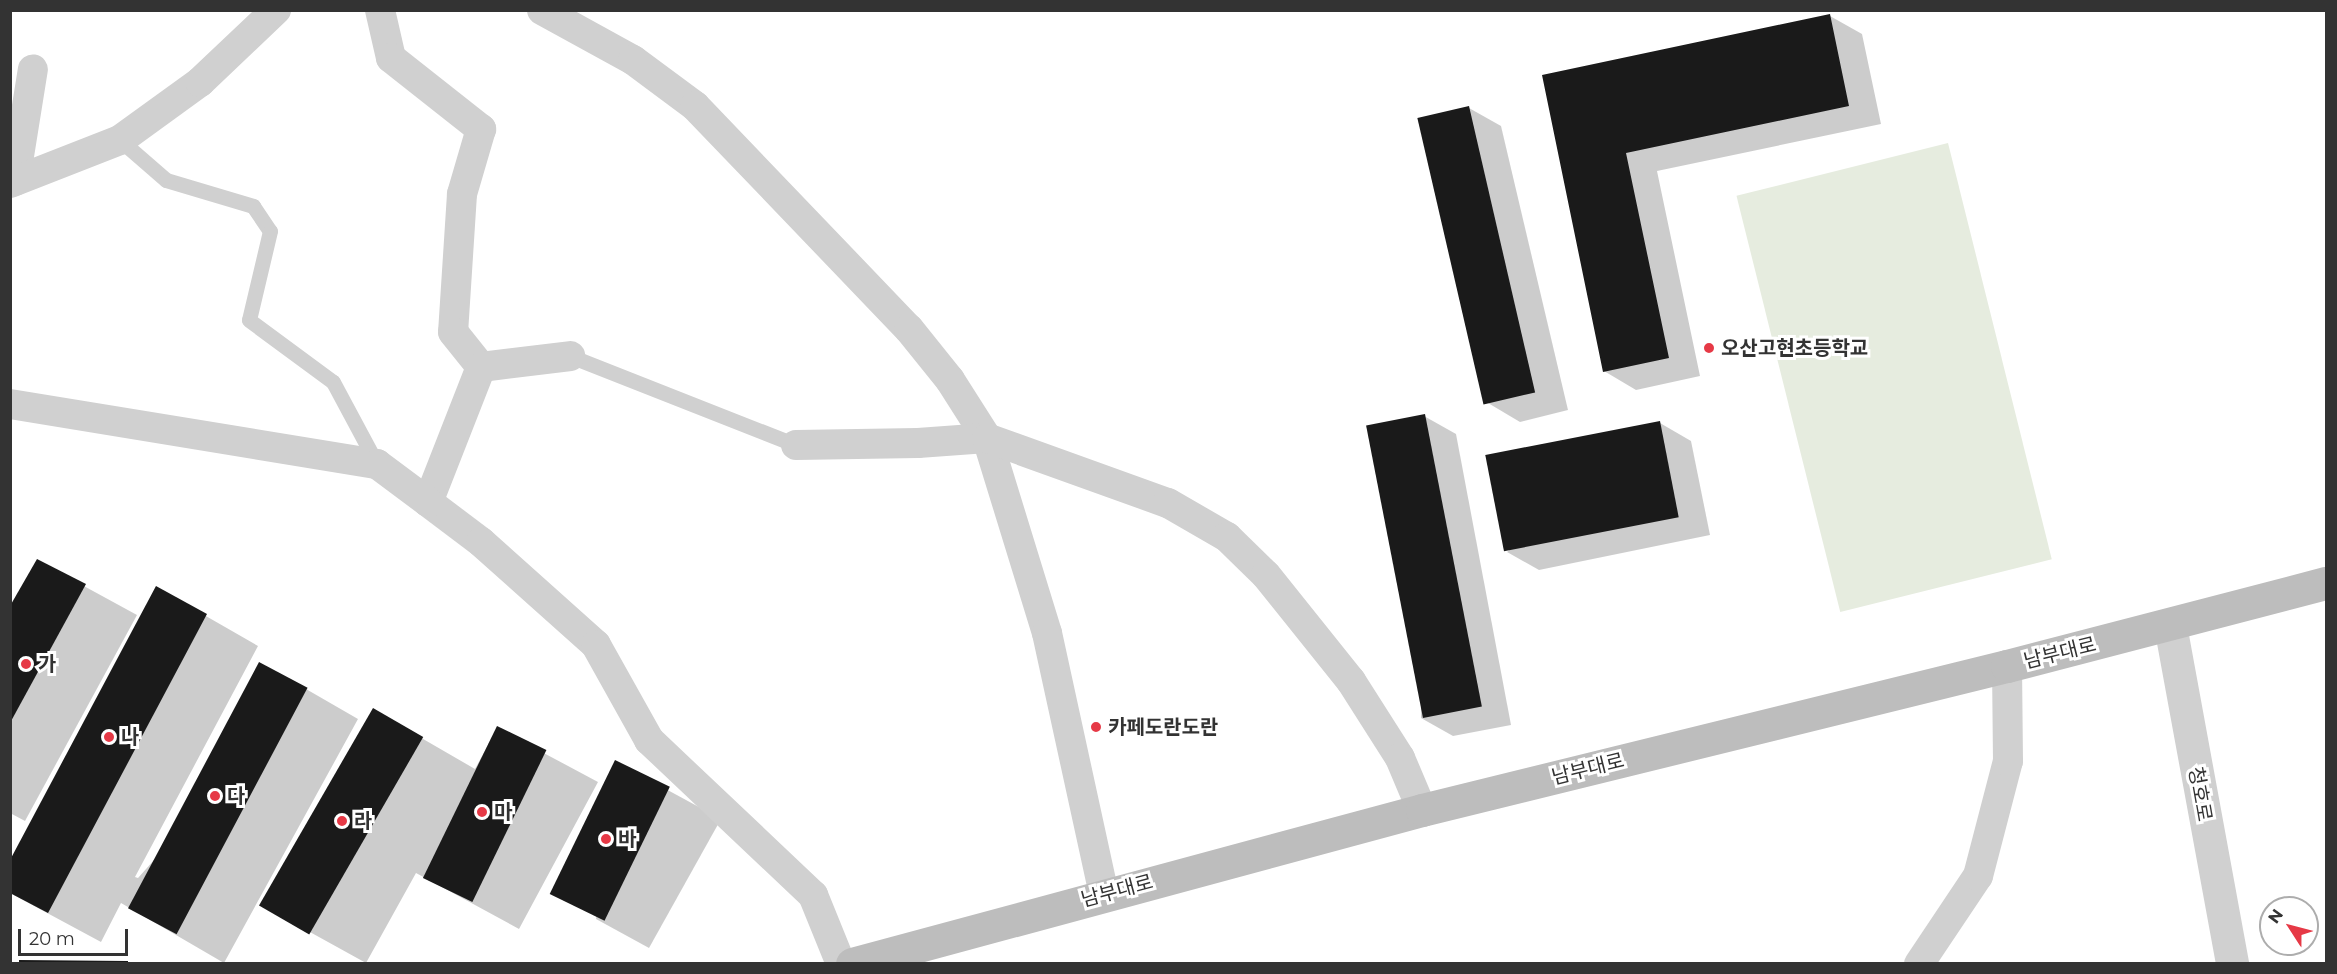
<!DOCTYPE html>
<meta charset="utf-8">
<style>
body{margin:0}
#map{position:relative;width:2337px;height:974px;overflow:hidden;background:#fff;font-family:Montserrat,"Noto Sans KR",sans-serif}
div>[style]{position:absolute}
.green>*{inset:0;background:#e6ecdf;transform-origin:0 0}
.shadow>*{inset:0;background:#0003}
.building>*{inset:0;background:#1a1a1a;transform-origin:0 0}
.service>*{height:15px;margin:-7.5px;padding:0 7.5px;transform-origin:7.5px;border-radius:7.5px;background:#d0d0d0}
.minor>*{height:30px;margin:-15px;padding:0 15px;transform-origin:15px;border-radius:15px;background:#d0d0d0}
.tertiary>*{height:33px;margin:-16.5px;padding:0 16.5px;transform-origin:16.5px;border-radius:16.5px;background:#d0d0d0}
.secondary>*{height:33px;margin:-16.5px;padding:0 16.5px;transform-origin:16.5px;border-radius:16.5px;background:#bdbdbd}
.dots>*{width:16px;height:16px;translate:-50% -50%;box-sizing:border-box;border:3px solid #fff;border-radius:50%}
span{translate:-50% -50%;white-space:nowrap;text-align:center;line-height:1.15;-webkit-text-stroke:6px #fff;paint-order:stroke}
.poi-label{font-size:20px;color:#333;font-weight:700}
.left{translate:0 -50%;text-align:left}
.street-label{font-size:20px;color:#333}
.frame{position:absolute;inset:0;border:12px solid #333;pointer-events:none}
.north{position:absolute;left:2259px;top:896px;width:60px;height:60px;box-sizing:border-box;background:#fff;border:2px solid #adadad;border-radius:50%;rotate:306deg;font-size:16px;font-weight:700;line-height:24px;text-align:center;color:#333}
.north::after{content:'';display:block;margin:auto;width:21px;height:27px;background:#e63946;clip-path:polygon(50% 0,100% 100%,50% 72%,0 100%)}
.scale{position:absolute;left:18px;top:929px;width:110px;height:27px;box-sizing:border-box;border:3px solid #333;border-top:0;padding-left:8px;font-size:18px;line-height:21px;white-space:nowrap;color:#333;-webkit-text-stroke:4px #fff;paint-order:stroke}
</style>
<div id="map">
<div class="green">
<div style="left:1948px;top:143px;width:429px;height:218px;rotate:76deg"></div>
</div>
<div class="shadow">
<div style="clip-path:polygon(1830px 16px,1862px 34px,1881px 124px,1657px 171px,1700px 376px,1636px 390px,1604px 371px,1543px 77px)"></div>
<div style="clip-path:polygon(1469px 108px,1501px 126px,1568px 410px,1520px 422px,1488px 403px)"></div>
<div style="clip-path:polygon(1424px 416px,1456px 434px,1511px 725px,1453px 736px,1421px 718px)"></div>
<div style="clip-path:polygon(1660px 423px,1691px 441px,1710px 535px,1539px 570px,1507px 552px)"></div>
<div style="clip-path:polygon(38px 561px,137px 615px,25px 821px,10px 813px,10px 609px)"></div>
<div style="clip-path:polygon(157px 588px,258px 646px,135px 877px,138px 878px,306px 689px,358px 719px,224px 963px,121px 903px,101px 942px,10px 893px)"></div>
<div style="clip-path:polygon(373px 710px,475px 769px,497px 728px,598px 782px,519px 929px,416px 873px,366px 963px,261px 905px)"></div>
<div style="clip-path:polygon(616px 762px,721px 819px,649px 948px,596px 919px)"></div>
</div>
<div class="building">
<div style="clip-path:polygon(1830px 14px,1849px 106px,1626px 153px,1669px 358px,1603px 372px,1542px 75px)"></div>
<div style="left:1469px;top:106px;width:294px;height:53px;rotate:77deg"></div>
<div style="left:1425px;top:414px;width:298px;height:60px;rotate:79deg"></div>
<div style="left:1660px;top:421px;width:98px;height:178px;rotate:79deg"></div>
<div style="clip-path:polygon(37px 559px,86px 584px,10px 723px,10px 606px)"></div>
<div style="clip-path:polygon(156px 586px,207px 614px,48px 913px,10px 893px,10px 860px)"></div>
<div style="left:259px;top:662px;width:55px;height:279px;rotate:28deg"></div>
<div style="left:373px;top:708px;width:58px;height:228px;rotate:30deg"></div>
<div style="left:497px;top:726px;width:55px;height:169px;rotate:26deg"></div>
<div style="left:615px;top:760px;width:61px;height:149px;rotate:26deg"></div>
<div style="clip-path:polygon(19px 960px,128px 961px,128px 964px,19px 964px)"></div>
</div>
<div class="service">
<div style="left:120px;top:140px;width:61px;rotate:41deg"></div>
<div style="left:166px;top:180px;width:91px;rotate:16.6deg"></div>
<div style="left:253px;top:206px;width:30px;rotate:56deg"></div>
<div style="left:270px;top:231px;width:91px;rotate:103.3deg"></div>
<div style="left:249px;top:320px;width:104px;rotate:36.4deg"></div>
<div style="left:333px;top:382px;width:93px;rotate:61.8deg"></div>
<div style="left:570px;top:356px;width:243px;rotate:21.5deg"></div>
</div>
<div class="minor">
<div style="left:380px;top:10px;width:49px;rotate:77.1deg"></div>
<div style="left:391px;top:58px;width:115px;rotate:38.3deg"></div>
<div style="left:481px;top:129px;width:68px;rotate:106.3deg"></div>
<div style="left:462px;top:194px;width:138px;rotate:93.7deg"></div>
<div style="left:453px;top:332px;width:45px;rotate:51.3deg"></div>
<div style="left:481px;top:367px;width:145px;rotate:111.4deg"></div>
<div style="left:428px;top:502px;width:66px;rotate:37deg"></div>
<div style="left:481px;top:542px;width:154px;rotate:41.8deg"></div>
<div style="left:596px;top:645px;width:109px;rotate:60.8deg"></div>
<div style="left:649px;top:740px;width:226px;rotate:43.4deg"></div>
<div style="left:813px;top:895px;width:74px;rotate:67.9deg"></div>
<div style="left:542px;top:10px;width:104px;rotate:28.8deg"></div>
<div style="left:633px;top:60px;width:77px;rotate:36.6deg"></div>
<div style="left:695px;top:106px;width:309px;rotate:46.2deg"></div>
<div style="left:909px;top:329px;width:65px;rotate:51.2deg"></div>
<div style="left:950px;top:380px;width:69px;rotate:57.5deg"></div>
<div style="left:987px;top:438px;width:204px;rotate:72.9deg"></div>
<div style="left:1047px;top:633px;width:267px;rotate:77.7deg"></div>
<div style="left:15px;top:181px;width:113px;rotate:-80.9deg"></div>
<div style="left:10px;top:183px;width:118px;rotate:-21.4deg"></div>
<div style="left:120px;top:140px;width:99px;rotate:-35.9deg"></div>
<div style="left:200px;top:82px;width:105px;rotate:-43.5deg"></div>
<div style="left:481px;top:367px;width:90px;rotate:-7deg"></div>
<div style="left:10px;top:404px;width:372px;rotate:9.3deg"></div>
<div style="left:377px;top:464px;width:64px;rotate:36.7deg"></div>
<div style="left:796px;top:445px;width:122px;rotate:-0.9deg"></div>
<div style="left:918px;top:443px;width:69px;rotate:-4.1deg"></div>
<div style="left:987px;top:438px;width:192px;rotate:19.8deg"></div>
<div style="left:1168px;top:503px;width:68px;rotate:30deg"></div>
<div style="left:1227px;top:537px;width:54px;rotate:44.3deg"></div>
<div style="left:1266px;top:575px;width:136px;rotate:51.3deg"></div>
<div style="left:1351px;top:681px;width:91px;rotate:57.5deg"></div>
<div style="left:1400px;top:758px;width:56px;rotate:67.1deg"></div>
<div style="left:1919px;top:964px;width:106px;rotate:-56.2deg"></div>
<div style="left:1978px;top:876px;width:119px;rotate:-75.4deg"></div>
<div style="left:2008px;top:761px;width:95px;rotate:-90.6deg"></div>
</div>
<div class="tertiary">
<div style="left:2170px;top:625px;width:345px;rotate:79.6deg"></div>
</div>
<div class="secondary">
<div style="left:852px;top:964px;width:590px;rotate:-15.12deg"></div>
<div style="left:1422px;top:810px;width:602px;rotate:-13.83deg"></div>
<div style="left:2007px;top:666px;width:330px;rotate:-14.6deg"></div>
</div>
<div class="dots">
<div style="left:1709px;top:348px;background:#e63946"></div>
<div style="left:26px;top:664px;background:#e63946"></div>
<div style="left:1096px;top:727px;background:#e63946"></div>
<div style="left:109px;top:737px;background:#e63946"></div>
<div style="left:215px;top:796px;background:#e63946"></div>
<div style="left:482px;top:812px;background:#e63946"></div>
<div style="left:342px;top:821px;background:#e63946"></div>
<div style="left:606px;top:839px;background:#e63946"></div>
</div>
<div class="poi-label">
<span class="left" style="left:1721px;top:348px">오산고현초등학교</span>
<span class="left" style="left:38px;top:664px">가</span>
<span class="left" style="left:1108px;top:727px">카페도란도란</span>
<span class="left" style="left:121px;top:737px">나</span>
<span class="left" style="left:227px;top:796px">다</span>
<span class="left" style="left:494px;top:812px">마</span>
<span class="left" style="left:354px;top:821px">라</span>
<span class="left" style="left:618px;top:839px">바</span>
</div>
<div class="street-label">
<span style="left:2060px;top:653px;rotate:-14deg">남부대로</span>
<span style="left:1588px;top:769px;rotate:-14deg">남부대로</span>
<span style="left:2200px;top:794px;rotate:80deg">청호로</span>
<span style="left:1117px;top:891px;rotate:-15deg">남부대로</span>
</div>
<div class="frame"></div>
<div class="north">N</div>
<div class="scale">20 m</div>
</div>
